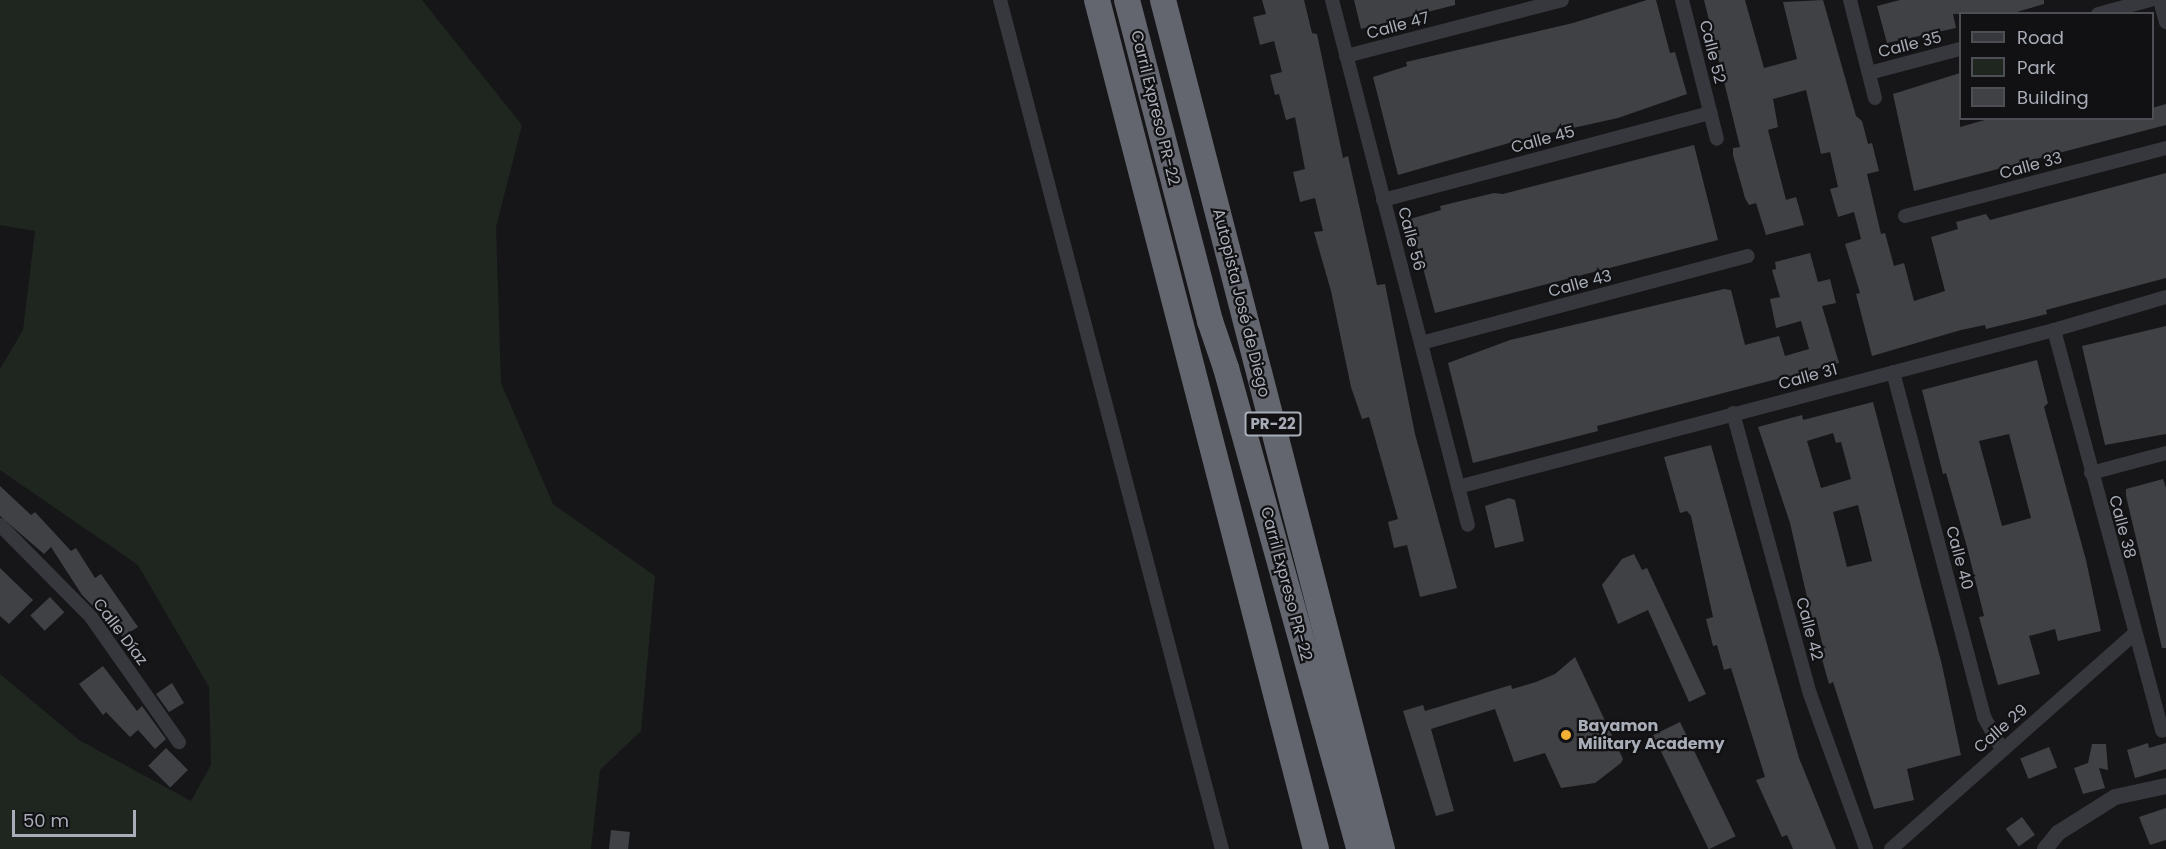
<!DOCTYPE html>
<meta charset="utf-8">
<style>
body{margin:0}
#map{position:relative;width:2166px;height:849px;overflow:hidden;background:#161618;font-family:Poppins,sans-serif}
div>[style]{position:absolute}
.green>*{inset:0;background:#1e261f}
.building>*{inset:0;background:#404145;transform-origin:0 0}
.minor>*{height:14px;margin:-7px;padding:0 7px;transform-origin:7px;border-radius:7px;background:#37383d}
.tertiary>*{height:16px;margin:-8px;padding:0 8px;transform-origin:8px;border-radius:8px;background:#37383d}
.motorway>*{height:26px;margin:-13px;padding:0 13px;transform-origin:13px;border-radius:13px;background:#63666e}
.dots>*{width:16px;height:16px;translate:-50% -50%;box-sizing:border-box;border:3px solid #111113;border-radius:50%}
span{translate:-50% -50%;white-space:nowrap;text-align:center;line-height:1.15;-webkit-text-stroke:4.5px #111113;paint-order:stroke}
.shield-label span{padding:2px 4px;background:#111113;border:2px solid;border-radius:4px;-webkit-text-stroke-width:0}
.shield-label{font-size:15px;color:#a8adb8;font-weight:700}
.street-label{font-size:16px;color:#a8adb8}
.poi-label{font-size:16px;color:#a8adb8;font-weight:700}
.left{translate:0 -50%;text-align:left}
.legend{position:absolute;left:1959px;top:12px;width:195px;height:108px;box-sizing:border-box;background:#111113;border:2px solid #4d4f55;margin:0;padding:8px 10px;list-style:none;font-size:18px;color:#a8adb8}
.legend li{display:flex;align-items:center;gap:12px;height:30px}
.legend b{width:30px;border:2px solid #4d4f55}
.scale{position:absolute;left:12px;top:810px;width:124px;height:27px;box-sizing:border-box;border:3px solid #a8adb8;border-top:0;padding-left:8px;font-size:18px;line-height:21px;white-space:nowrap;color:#a8adb8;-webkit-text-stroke:4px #111113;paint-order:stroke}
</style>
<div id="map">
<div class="green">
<div style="clip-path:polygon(0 0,422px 0,522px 125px,496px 227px,501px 383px,553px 504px,655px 576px,641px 731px,600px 770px,591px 849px,0 849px,0 674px,79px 740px,191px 801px,211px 765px,209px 687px,138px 565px,0 470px,0 369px,23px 330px,35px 231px,0 225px)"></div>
</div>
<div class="building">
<div style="clip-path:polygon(1262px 0,1304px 0,1312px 33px,1317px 34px,1343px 158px,1348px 156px,1377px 285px,1385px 284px,1415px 434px,1457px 588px,1420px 597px,1407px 545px,1394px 548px,1388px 522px,1398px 519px,1369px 417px,1362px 419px,1351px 387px,1331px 291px,1314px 232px,1323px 231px,1315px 198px,1300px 202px,1293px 172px,1305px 169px,1295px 117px,1286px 120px,1279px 94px,1275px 95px,1270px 75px,1282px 72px,1274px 41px,1260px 45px,1253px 17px,1266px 14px)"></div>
<div style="clip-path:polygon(1354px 0,1455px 0,1455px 5px,1361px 29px)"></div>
<div style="clip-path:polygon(1647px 0,1656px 0,1670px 53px,1675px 52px,1687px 94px,1618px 118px,1523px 139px,1398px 175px,1373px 77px,1407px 66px,1406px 62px,1573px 23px)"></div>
<div style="clip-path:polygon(1704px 0,1745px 0,1764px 68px,1797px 59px,1783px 2px,1823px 0,1856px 116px,1862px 121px,1868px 144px,1872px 143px,1879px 171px,1867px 174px,1881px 234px,1885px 233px,1894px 266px,1904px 263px,1914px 301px,1945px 291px,1931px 237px,1958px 229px,1956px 222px,1986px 214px,1990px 220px,2166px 173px,2166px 278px,2046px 310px,2047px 314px,1986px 329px,1985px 325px,1961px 330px,1872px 356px,1856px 294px,1860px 293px,1845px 244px,1861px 239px,1854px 212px,1838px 217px,1830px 189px,1838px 187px,1830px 152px,1821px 154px,1806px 90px,1773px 99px,1778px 127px,1768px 130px,1786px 200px,1796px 197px,1804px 225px,1766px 235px,1756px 203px,1749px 205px,1745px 198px,1733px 155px,1733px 148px,1740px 147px)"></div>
<div style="clip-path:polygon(1900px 0,2044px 0,2044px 4px,2010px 14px,1953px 14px,1956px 28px,1887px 43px,1877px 6px)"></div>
<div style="clip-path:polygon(1960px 73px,1960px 127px,1992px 118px,2152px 118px,2152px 108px,2166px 104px,2166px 125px,1914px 191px,1893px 94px)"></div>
<div style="clip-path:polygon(1694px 145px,1718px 240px,1435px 313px,1410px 219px,1441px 210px,1440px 206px,1494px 193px,1503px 194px)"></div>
<div style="clip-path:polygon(1810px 253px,1818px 282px,1830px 279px,1836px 303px,1822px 306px,1839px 363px,1597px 426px,1598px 431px,1473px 463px,1448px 363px,1510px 340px,1724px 289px,1731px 290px,1745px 345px,1779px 336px,1785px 356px,1809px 349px,1801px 321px,1776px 328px,1770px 299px,1780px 297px,1772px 270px,1776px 269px,1775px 262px)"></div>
<div style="clip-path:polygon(2166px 326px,2166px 434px,2105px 445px,2082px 346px)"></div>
<div style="clip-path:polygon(evenodd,2037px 360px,2048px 403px,2044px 407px,2086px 560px,2101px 631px,2058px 641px,2055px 629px,2029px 636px,2040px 674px,1998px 685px,1979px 617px,1984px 616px,1967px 547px,1946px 473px,1943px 474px,1922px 390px,2037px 360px,2009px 434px,2031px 518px,2002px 526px,1979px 441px,2009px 434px)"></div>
<div style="clip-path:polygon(evenodd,1873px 402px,1942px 665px,1961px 755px,1907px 769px,1914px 800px,1874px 809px,1833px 682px,1829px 684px,1820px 652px,1824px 651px,1816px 618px,1812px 619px,1790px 523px,1758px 427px,1802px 415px,1803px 420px,1873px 402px,1833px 433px,1836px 443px,1841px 442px,1851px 479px,1821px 488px,1807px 441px,1833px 433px,1873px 402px,1858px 505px,1872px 561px,1847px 567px,1833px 512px,1858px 505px)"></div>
<div style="clip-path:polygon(1711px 445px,1799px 758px,1836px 849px,1793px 849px,1787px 835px,1782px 837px,1756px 780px,1765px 777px,1731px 668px,1724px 670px,1717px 645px,1713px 646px,1706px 619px,1713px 617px,1691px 516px,1687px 511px,1680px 513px,1664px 457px)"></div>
<div style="clip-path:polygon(2163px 479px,2166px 488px,2166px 648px,2162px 648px,2126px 496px,2126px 489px)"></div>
<div style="clip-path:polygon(0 486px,31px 515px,35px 512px,71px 551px,76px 548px,95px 578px,101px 574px,138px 627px,122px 637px,104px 608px,98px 611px,82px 595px,51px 547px,44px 554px,0 516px)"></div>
<div style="clip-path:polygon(1509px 498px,1515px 500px,1524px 541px,1495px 548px,1485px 506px)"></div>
<div style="clip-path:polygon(1634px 554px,1642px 570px,1647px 568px,1706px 694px,1689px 702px,1648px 610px,1618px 624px,1602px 585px,1622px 559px)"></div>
<div style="clip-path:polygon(0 568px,33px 600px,9px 624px,0 616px)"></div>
<div style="left:50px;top:597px;width:21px;height:27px;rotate:47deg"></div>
<div style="clip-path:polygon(1575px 657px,1623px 759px,1621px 763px,1595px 783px,1561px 788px,1545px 753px,1514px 762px,1495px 709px,1431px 729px,1454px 811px,1436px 816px,1403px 711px,1423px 705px,1425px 711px,1511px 685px,1512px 689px,1536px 682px,1555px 674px)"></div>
<div style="clip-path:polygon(103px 666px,137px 711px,142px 706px,166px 739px,155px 749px,138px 730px,130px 737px,106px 712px,103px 715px,79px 684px)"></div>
<div style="clip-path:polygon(172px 683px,184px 703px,169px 712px,156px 694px)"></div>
<div style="left:1680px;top:722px;width:127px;height:30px;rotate:64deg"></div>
<div style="clip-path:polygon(2148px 743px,2149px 748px,2166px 743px,2166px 769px,2135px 778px,2127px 750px)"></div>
<div style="clip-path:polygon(2092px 744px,2106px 744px,2108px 770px,2099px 768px,2105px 788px,2083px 794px,2074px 768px,2088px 763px)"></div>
<div style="left:2049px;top:747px;width:22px;height:31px;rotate:68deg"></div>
<div style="left:166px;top:748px;width:31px;height:25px;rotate:45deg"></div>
<div style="clip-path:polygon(2166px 808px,2166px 840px,2150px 845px,2139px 817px)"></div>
<div style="left:2022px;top:817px;width:22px;height:20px;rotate:54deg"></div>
<div style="left:611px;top:830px;width:19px;height:19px;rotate:6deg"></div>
</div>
<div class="minor">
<div style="left:1000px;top:0;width:878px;rotate:75.35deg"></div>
<div style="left:1332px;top:0;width:542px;rotate:75.48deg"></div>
<div style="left:1682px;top:0;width:143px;rotate:75.9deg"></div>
<div style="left:1850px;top:0;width:101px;rotate:75.7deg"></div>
<div style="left:2160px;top:0;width:23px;rotate:75deg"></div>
<div style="left:2098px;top:14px;width:54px;rotate:-15.1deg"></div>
<div style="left:1346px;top:56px;width:223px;rotate:-14.5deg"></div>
<div style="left:1869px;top:73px;width:94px;rotate:-14.8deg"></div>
<div style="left:1383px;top:200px;width:339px;rotate:-14.9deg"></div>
<div style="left:1905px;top:216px;width:270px;rotate:-14.6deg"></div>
<div style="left:2054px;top:330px;width:415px;rotate:74.9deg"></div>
<div style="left:1421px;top:343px;width:338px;rotate:-14.9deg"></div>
<div style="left:1893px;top:372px;width:357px;rotate:75.2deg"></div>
<div style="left:1984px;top:717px;width:37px;rotate:61deg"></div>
<div style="left:1733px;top:413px;width:291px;rotate:74.7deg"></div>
<div style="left:1810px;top:694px;width:165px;rotate:70.1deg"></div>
<div style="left:2091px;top:473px;width:78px;rotate:-14.9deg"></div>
<div style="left:1458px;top:487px;width:616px;rotate:-14.76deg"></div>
<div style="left:2054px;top:330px;width:117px;rotate:-16.4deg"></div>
<div style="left:0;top:525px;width:129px;rotate:45.3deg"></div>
<div style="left:91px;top:617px;width:153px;rotate:54.9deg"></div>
<div style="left:1891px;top:849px;width:323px;rotate:-41.5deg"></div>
</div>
<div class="tertiary">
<div style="left:2045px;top:849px;width:21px;rotate:-51deg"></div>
<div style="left:2058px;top:833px;width:67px;rotate:-32.3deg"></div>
<div style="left:2115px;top:797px;width:52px;rotate:-12.2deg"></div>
</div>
<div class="motorway">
<div style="left:1097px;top:0;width:877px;rotate:75.54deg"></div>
<div style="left:1127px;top:0;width:332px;rotate:75.5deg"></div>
<div style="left:1210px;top:321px;width:50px;rotate:71.2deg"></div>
<div style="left:1226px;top:368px;width:499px;rotate:74.5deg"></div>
<div style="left:1163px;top:0;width:877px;rotate:75.54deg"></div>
</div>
<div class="dots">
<div style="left:1566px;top:735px;background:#f2b134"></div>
</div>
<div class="shield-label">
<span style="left:1273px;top:424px">PR-22</span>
</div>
<div class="street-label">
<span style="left:1398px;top:26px;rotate:-15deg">Calle 47</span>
<span style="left:1910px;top:45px;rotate:-14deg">Calle 35</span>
<span style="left:1712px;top:52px;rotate:76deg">Calle 52</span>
<span style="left:1155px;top:108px;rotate:76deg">Carril Expreso PR-22</span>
<span style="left:1543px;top:140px;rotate:-15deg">Calle 45</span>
<span style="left:2031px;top:166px;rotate:-15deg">Calle 33</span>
<span style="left:1411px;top:239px;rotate:75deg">Calle 56</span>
<span style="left:1580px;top:284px;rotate:-15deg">Calle 43</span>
<span style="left:1241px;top:303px;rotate:76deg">Autopista José de Diego</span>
<span style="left:1808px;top:377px;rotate:-15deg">Calle 31</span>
<span style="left:2122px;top:527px;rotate:75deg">Calle 38</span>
<span style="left:1959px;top:558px;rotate:75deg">Calle 40</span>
<span style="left:1286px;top:584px;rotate:75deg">Carril Expreso PR-22</span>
<span style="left:1809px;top:629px;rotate:75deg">Calle 42</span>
<span style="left:120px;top:632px;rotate:53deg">Calle Díaz</span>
<span style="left:2001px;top:729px;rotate:-41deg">Calle 29</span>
</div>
<div class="poi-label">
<span class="left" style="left:1578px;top:735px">Bayamon<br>Military Academy</span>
</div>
<ul class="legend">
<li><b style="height:8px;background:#37383d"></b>Road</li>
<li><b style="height:16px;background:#1e261f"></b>Park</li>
<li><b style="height:16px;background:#404145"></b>Building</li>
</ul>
<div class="scale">50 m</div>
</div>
